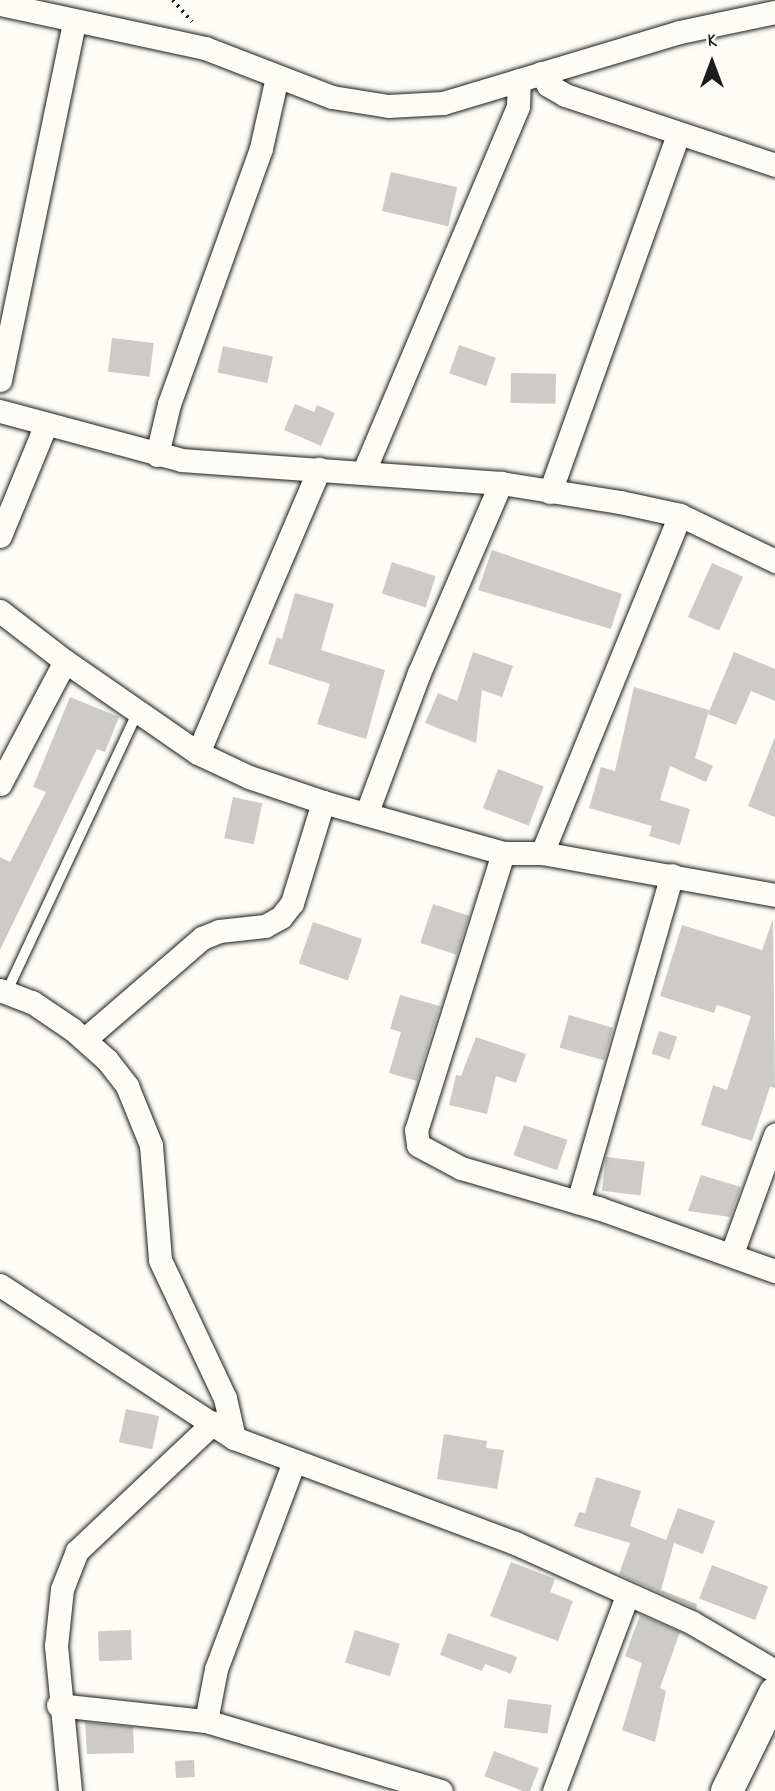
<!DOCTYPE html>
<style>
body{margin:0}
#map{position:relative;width:775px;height:1791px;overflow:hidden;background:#fdfcf7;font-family:"Indie Flower",sans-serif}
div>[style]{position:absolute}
.building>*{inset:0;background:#cccbc8;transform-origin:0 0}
.path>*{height:3.5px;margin-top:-1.75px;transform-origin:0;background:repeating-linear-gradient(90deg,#1c1c1c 0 2px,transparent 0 7px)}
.roads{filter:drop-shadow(0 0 2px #1c1c1c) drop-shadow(0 0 2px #1c1c1c)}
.lane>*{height:10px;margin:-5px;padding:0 5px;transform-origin:5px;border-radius:5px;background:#fdfcf7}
.street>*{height:23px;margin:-11.5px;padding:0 11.5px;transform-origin:11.5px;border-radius:11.5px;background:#fdfcf7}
.secondary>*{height:32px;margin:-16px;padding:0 16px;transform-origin:16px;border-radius:16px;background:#fdfcf7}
span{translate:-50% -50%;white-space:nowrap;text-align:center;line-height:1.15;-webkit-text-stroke:5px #fdfcf7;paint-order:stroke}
.north{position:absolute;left:677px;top:28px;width:70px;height:70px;-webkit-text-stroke:5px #fdfcf7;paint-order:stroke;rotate:0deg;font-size:19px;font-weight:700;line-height:28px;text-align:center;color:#1c1c1c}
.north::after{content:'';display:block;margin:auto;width:24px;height:32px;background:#1c1c1c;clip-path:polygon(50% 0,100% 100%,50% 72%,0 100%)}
</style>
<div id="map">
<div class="building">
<div style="left:391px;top:172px;width:68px;height:40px;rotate:13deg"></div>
<div style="left:112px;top:338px;width:42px;height:34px;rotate:7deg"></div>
<div style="left:459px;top:345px;width:39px;height:30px;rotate:19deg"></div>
<div style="left:223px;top:346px;width:51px;height:27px;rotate:12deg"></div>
<div style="left:511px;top:373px;width:45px;height:30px;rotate:1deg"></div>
<div style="clip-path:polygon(295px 404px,314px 412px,317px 405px,335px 413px,321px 446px,284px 430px)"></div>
<div style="clip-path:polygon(492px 550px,622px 594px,611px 629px,478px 590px)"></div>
<div style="left:392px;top:562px;width:46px;height:33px;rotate:18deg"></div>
<div style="left:712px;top:563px;width:34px;height:59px;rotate:24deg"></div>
<div style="clip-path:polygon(295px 593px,334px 604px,321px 650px,385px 670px,366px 739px,317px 724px,330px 684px,268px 664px,277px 637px,282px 639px)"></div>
<div style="clip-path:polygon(473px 652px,513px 666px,502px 697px,482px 690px,476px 743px,425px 723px,438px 693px,457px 701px)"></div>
<div style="clip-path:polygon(734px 652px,775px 669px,775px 701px,751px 691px,736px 725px,708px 714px)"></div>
<div style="clip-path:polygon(634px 687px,709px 710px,695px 758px,713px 766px,706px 782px,670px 766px,660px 800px,690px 809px,680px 845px,649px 836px,652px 826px,589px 808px,601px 767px,615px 771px)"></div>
<div style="clip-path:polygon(70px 697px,119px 717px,105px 752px,97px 749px,0 950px,0 857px,10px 862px,46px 792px,33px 787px)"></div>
<div style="clip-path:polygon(775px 737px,775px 817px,748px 806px)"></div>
<div style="left:498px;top:769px;width:49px;height:42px;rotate:21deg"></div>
<div style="left:233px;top:797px;width:30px;height:42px;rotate:12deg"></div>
<div style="left:433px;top:904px;width:38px;height:41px;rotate:18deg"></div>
<div style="clip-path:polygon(773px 919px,775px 1088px,770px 1087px,752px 1141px,701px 1125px,713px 1085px,727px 1090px,751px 1016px,717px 1005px,714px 1013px,660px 996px,682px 925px,762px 950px)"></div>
<div style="left:313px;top:922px;width:52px;height:44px;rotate:19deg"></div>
<div style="clip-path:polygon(400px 995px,440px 1006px,417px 1081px,389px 1073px,401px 1032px,390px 1029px)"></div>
<div style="left:569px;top:1015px;width:46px;height:34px;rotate:16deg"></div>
<div style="left:659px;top:1031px;width:19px;height:24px;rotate:18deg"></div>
<div style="clip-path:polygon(476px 1037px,526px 1054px,516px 1083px,496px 1076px,487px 1114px,449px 1105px,456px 1075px,461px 1076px)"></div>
<div style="left:524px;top:1125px;width:46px;height:32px;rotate:19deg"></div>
<div style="left:606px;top:1157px;width:39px;height:34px;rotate:7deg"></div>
<div style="clip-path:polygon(701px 1175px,741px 1187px,730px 1217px,688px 1211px)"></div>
<div style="left:126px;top:1409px;width:34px;height:34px;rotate:12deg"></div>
<div style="clip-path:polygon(444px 1434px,487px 1441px,486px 1448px,504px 1450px,497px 1489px,437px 1479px)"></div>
<div style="clip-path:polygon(596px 1477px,641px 1491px,630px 1526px,666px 1540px,678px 1508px,715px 1521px,703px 1554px,674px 1543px,661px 1590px,697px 1604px,696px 1609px,619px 1574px,630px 1543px,574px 1526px,579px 1512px,585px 1513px)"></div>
<div style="clip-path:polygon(511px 1562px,555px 1579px,550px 1592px,573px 1601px,558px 1641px,490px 1616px)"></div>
<div style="left:712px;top:1565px;width:60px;height:36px;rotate:21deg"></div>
<div style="clip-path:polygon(640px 1615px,680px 1632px,660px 1688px,666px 1691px,655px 1742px,622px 1730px,642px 1663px,625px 1656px)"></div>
<div style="left:131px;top:1630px;width:30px;height:33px;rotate:88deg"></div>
<div style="left:355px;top:1630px;width:47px;height:34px;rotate:17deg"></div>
<div style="clip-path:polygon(448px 1633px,517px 1657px,511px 1674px,485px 1664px,482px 1671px,440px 1655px)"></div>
<div style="left:508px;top:1699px;width:44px;height:29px;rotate:8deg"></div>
<div style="clip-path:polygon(85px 1722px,133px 1727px,134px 1753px,87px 1754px)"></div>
<div style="left:494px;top:1751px;width:48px;height:27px;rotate:21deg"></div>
<div style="left:194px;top:1760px;width:17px;height:19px;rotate:87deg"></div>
</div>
<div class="path">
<div style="left:173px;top:0;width:29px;rotate:49deg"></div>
</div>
<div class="roads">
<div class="lane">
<div style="left:7px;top:991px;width:306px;rotate:-64.9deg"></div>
</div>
<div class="street">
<div style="left:0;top:4px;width:210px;rotate:12.1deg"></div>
<div style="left:205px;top:48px;width:136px;rotate:21.1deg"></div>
<div style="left:332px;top:97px;width:57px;rotate:9.1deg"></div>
<div style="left:388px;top:106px;width:55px;rotate:-3.1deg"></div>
<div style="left:443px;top:103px;width:247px;rotate:-16.7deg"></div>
<div style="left:680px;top:32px;width:97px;rotate:-11.9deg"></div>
<div style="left:541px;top:73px;width:14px;rotate:60deg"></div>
<div style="left:548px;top:85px;width:20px;rotate:30deg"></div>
<div style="left:565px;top:95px;width:221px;rotate:18.4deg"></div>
<div style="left:0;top:380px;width:366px;rotate:-78.3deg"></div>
<div style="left:0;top:411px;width:188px;rotate:15.1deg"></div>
<div style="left:181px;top:460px;width:321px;rotate:4.1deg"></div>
<div style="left:501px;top:483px;width:121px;rotate:9.1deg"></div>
<div style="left:620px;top:502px;width:61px;rotate:12.2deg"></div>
<div style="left:680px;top:515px;width:106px;rotate:25.8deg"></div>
<div style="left:157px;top:455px;width:52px;rotate:-76.8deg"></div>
<div style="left:169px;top:404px;width:272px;rotate:-70.2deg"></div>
<div style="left:261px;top:148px;width:73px;rotate:-77.3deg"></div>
<div style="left:364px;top:471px;width:396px;rotate:-67.1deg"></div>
<div style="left:518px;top:106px;width:26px;rotate:-88deg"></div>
<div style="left:550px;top:492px;width:380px;rotate:-70.3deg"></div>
<div style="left:0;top:536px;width:121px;rotate:-67.7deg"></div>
<div style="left:0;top:611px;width:82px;rotate:37.6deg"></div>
<div style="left:198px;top:753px;width:309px;rotate:-66.9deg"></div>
<div style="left:0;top:784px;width:139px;rotate:-62.1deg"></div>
<div style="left:65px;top:661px;width:162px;rotate:34.7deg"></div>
<div style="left:198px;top:753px;width:56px;rotate:25.2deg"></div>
<div style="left:249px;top:777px;width:78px;rotate:18.7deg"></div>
<div style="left:323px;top:802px;width:187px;rotate:15.8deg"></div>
<div style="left:503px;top:853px;width:39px"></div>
<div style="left:542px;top:853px;width:237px;rotate:10.2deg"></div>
<div style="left:367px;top:812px;width:148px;rotate:-69.5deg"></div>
<div style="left:419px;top:673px;width:207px;rotate:-66.7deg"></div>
<div style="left:503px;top:853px;width:290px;rotate:107.4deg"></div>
<div style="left:416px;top:1130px;width:15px;rotate:82deg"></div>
<div style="left:418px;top:1145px;width:49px;rotate:28.1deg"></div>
<div style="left:461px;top:1168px;width:143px;rotate:16.3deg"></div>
<div style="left:598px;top:1208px;width:188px;rotate:19.6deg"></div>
<div style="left:542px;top:853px;width:365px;rotate:-67.8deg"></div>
<div style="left:0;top:990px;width:34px;rotate:21deg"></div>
<div style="left:32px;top:1002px;width:48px;rotate:34deg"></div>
<div style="left:72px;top:1029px;width:47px;rotate:41.5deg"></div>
<div style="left:107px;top:1060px;width:33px;rotate:52deg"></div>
<div style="left:127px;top:1086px;width:64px;rotate:67.9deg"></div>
<div style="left:151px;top:1145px;width:115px;rotate:85.5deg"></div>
<div style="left:160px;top:1260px;width:153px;rotate:64.8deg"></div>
<div style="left:225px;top:1398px;width:41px;rotate:77.3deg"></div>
<div style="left:85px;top:1039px;width:155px;rotate:-40.8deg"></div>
<div style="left:202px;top:938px;width:18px;rotate:-22deg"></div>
<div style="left:219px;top:931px;width:46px;rotate:-6.2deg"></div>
<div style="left:265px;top:926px;width:18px;rotate:-29deg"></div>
<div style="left:281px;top:917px;width:18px;rotate:-52deg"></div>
<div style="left:292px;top:903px;width:106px;rotate:-72.9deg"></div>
<div style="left:578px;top:1202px;width:340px;rotate:-74deg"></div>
<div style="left:732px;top:1253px;width:126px;rotate:-70deg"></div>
<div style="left:0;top:1285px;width:280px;rotate:33.2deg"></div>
<div style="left:234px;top:1438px;width:300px;rotate:20.5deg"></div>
<div style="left:515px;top:1543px;width:193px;rotate:24.2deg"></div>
<div style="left:691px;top:1622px;width:97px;rotate:30.3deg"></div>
<div style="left:58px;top:1705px;width:149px;rotate:6.2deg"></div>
<div style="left:206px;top:1721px;width:245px;rotate:16.6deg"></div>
<div style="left:206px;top:1721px;width:53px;rotate:-79.1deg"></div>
<div style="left:216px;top:1669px;width:221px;rotate:-69.4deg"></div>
<div style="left:70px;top:1791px;width:146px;rotate:-95.5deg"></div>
<div style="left:56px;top:1646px;width:57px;rotate:-84deg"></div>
<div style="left:62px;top:1589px;width:41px;rotate:-68.5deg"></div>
<div style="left:77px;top:1551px;width:187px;rotate:-43.3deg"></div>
<div style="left:554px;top:1791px;width:208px;rotate:-69.5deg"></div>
</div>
<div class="secondary">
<div style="left:727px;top:1791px;width:109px;rotate:-63.9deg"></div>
</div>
</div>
<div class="north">K</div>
</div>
